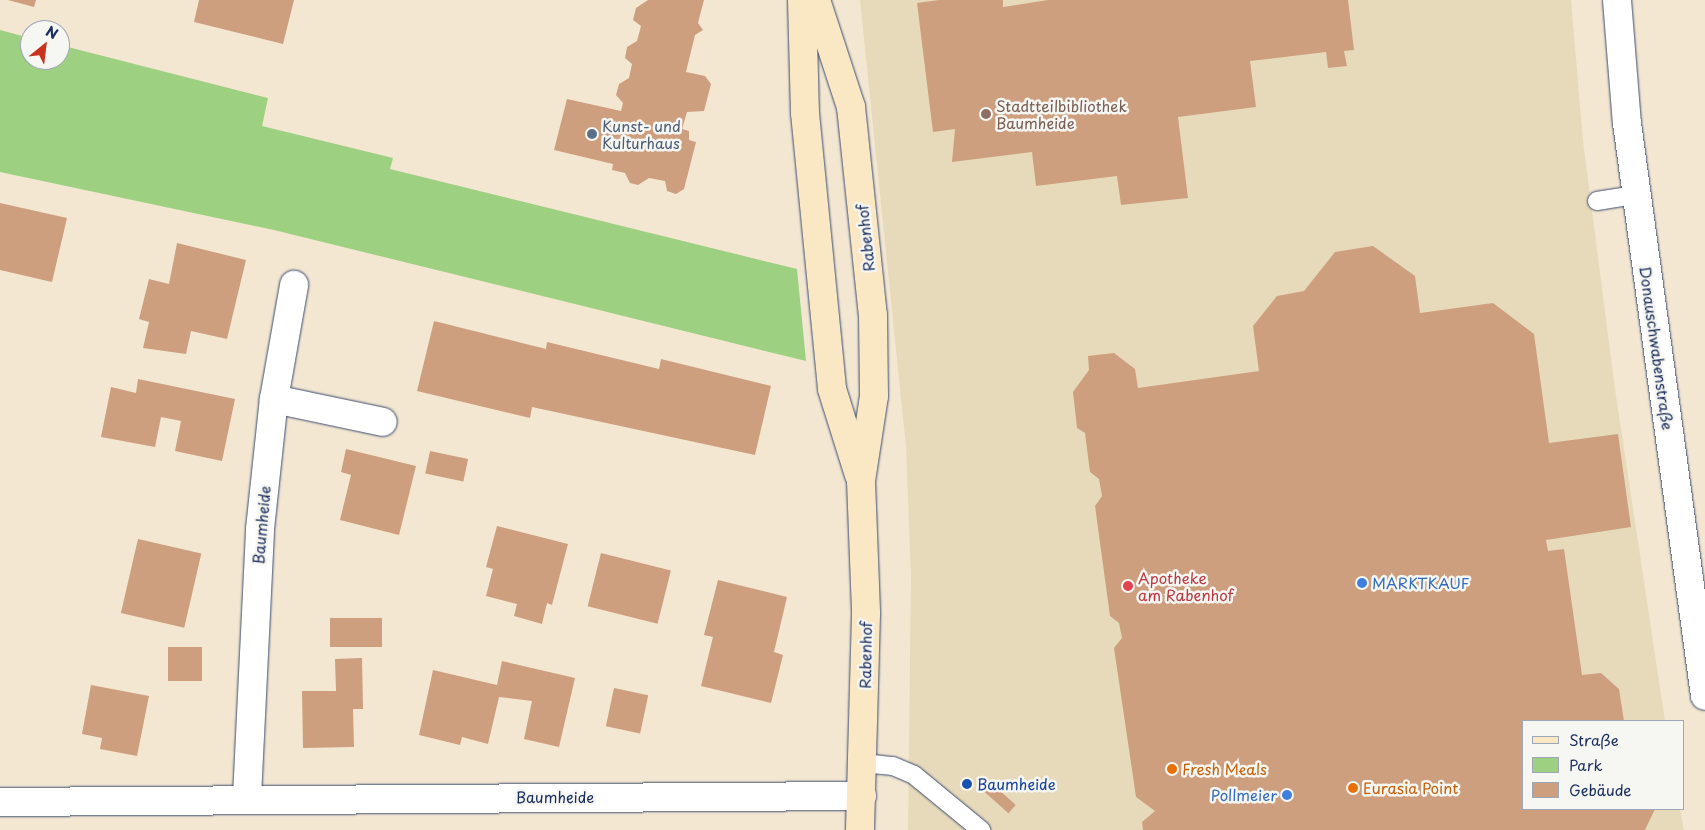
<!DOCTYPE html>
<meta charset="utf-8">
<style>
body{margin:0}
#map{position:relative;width:1705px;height:830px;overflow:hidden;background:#f3e7d2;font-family:"Playpen Sans",sans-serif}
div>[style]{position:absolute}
.built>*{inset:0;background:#e7daba}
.green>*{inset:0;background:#9dd181}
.building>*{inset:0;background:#cd9f7f;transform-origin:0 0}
.roads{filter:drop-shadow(0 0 1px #3b4b6f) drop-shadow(0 0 1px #3b4b6f)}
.lane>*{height:18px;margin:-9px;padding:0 9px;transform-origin:9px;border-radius:9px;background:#fff}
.street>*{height:28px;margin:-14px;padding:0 14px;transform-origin:14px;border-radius:14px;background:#fff}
.secondary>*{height:28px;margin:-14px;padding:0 14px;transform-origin:14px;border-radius:14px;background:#fae7c3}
.dots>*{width:14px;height:14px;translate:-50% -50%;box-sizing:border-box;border:2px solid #f6f6f2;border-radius:50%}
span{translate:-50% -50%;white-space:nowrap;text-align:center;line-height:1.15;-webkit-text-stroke:5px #f6f6f2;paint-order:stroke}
.education-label{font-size:15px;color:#785e54}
.left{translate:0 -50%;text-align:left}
.service-label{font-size:15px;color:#4e5e75}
.street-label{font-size:15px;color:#1b2f5e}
.health-label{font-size:15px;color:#be3a42}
.shop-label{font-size:15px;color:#366cbe}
.right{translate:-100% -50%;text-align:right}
.food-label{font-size:15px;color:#c56008}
.transit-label{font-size:15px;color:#164399}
.legend{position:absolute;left:1522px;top:720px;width:162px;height:90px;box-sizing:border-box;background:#f6f6f2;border:1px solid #9ea6b7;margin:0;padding:6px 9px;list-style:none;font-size:15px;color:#1b2f5e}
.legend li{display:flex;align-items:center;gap:10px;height:25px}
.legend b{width:25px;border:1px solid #9ea6b7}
.north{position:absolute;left:20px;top:20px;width:50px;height:50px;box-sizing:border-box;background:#f6f6f2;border:1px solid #9ea6b7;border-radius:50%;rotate:29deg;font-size:14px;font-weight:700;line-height:20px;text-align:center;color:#1b2f5e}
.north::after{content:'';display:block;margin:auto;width:18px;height:22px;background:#c8321e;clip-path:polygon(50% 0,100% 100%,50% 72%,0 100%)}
</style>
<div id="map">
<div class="built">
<div style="clip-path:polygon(860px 0,1571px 0,1583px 141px,1615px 389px,1665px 721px,1524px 721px,1524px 809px,1680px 809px,1684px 830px,908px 830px,911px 576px,906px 447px)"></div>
</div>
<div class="green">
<div style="clip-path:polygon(0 30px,30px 38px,30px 60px,60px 60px,60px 45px,268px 98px,262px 126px,393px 158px,390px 169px,797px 269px,806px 361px,274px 230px,0 172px)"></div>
</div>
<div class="building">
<div style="clip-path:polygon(8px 0,36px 0,34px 7px)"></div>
<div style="clip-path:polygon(199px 0,294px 0,283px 44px,194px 22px)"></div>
<div style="clip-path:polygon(648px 0,704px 0,698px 23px,703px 30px,695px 35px,686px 72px,705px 76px,711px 84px,704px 111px,687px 112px,682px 129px,689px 131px,689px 140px,696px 142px,684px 189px,676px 194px,667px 191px,665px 181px,649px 178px,638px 185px,630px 183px,625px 173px,612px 170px,613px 164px,554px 150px,567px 99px,621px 111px,623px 103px,616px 95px,619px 84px,629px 78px,632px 64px,625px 58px,627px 47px,637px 41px,641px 26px,633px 20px,636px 8px)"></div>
<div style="clip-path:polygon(939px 0,1003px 0,1003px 7px,1048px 0,1348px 0,1354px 50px,1344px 51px,1347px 66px,1328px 68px,1326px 52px,1250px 61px,1256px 107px,1178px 117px,1188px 198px,1121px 205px,1117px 176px,1036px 186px,1032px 152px,952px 162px,955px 129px,933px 132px,917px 3px)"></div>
<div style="clip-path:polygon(0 203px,67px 218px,52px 282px,0 270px)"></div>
<div style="clip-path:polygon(177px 243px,246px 260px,227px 339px,191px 331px,186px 354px,143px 348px,149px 322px,139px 319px,149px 279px,169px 284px)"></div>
<div style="clip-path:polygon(1373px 246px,1415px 276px,1420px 313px,1493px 303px,1534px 334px,1549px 443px,1618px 434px,1631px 527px,1546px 540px,1548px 551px,1564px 549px,1582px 675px,1601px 673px,1619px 689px,1624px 721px,1524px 721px,1524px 809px,1655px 809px,1645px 830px,1143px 830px,1142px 822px,1155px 811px,1136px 797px,1114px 648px,1122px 638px,1119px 623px,1110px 616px,1095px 506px,1102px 496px,1099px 479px,1090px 472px,1085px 433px,1077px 428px,1073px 392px,1089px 370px,1088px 356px,1114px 353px,1135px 369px,1138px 388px,1259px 371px,1253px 326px,1277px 296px,1304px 291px,1335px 252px)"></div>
<div style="clip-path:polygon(434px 321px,546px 349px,547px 342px,659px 369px,661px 359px,771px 386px,755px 455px,532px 407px,530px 418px,417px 391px)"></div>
<div style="clip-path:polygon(138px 379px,235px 399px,222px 461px,175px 451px,181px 421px,161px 417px,155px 447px,101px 437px,111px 387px,136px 393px)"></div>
<div style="clip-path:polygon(346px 449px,416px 466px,399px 535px,340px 520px,351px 475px,341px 472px)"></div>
<div style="left:430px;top:451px;width:39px;height:23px;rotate:12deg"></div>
<div style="clip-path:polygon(497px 526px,568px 544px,552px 605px,547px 603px,542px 624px,514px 616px,517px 604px,486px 596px,493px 569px,486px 567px)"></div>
<div style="left:138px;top:539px;width:65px;height:76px;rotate:13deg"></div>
<div style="left:601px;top:553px;width:72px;height:55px;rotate:14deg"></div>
<div style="clip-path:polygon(718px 580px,787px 597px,774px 652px,783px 655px,771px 703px,701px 686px,713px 637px,704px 635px)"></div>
<div style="left:330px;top:618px;width:52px;height:29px"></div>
<div style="left:168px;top:647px;width:34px;height:34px"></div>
<div style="clip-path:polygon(362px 658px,363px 709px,353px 709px,354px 747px,303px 748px,302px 691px,336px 691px,335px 659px)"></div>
<div style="clip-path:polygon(502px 661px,575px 678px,559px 747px,524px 739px,532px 701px,499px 697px,488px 744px,462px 737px,460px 745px,419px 735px,433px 670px,497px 685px)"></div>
<div style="clip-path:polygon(91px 685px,149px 696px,137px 756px,100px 749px,102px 738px,82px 734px)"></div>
<div style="left:614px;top:688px;width:35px;height:39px;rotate:12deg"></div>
<div style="left:989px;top:781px;width:36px;height:11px;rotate:42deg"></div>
</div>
<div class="roads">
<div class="lane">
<div style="left:1597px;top:201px;width:39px;rotate:-9deg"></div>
<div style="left:863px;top:763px;width:30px;rotate:6deg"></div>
<div style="left:893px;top:766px;width:23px;rotate:23deg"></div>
<div style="left:914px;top:775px;width:87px;rotate:39.4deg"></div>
</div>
<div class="street">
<div style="left:1617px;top:0;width:123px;rotate:85.4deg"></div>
<div style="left:1627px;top:123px;width:578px;rotate:82.25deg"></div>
<div style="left:274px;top:399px;width:111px;rotate:11.9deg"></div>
<div style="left:247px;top:797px;width:268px;rotate:-87.2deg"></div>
<div style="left:260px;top:529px;width:131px;rotate:-83.9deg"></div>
<div style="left:274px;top:399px;width:116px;rotate:-80deg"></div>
<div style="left:0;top:802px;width:862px;rotate:-0.4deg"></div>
</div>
<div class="secondary">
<div style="left:802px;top:0;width:113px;rotate:88.5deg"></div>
<div style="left:805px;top:113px;width:277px;rotate:84.4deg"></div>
<div style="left:832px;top:389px;width:90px;rotate:72.6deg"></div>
<div style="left:816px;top:0;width:113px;rotate:71.9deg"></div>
<div style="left:851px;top:107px;width:209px;rotate:84deg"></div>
<div style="left:873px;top:315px;width:81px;rotate:89.3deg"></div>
<div style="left:874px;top:396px;width:86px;rotate:98.7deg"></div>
<div style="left:861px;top:481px;width:133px;rotate:87.8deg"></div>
<div style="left:866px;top:614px;width:216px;rotate:91.6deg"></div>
</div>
</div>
<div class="dots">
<div style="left:986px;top:114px;background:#8d6e63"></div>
<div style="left:592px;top:134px;background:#5c6f8a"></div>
<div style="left:1362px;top:583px;background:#3f7fe0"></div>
<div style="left:1128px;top:586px;background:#e0444e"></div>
<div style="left:1172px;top:769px;background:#e8710a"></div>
<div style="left:967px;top:784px;background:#1a4fb4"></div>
<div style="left:1353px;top:788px;background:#e8710a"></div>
<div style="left:1287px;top:795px;background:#3f7fe0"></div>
</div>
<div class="education-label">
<span class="left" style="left:996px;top:114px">Stadtteilbibliothek<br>Baumheide</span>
</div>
<div class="service-label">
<span class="left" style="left:602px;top:134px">Kunst- und<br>Kulturhaus</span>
</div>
<div class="street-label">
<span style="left:865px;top:238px;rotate:-96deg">Rabenhof</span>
<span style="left:1657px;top:348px;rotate:82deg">Donauschwabenstraße</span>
<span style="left:261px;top:525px;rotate:-85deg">Baumheide</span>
<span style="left:865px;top:655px;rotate:-89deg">Rabenhof</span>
<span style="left:555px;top:797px">Baumheide</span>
</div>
<div class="health-label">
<span class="left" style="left:1138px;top:586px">Apotheke<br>am Rabenhof</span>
</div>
<div class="shop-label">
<span class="left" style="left:1372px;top:583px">MARKTKAUF</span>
<span class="right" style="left:1277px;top:795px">Pollmeier</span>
</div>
<div class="food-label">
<span class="left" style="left:1182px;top:769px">Fresh Meals</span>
<span class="left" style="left:1363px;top:788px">Eurasia Point</span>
</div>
<div class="transit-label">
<span class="left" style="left:977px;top:784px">Baumheide</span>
</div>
<ul class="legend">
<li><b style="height:6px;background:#fae7c3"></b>Straße</li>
<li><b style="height:14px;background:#9dd181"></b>Park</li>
<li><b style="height:14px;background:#cd9f7f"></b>Gebäude</li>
</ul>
<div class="north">N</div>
</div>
